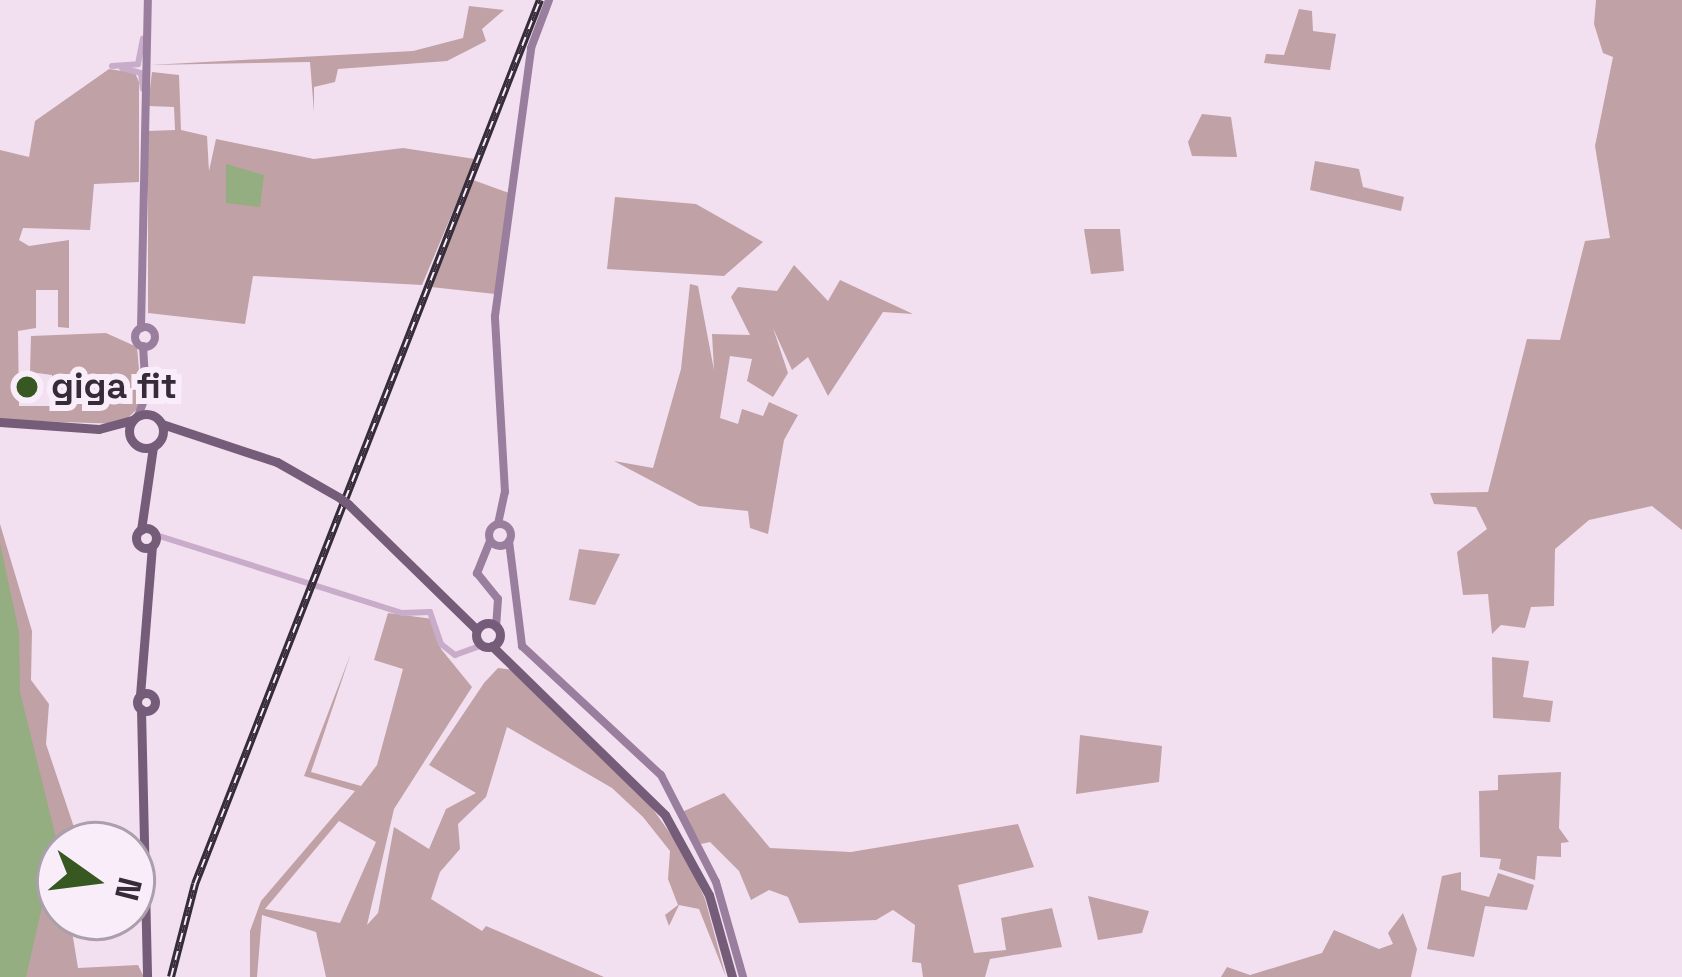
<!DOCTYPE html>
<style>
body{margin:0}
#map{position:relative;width:1682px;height:977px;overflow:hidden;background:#f2e0f1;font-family:"Space Grotesk",sans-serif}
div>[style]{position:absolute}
.green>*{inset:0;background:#c0a1a5}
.water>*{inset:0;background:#94ad81}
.tertiary>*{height:6px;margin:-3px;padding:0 3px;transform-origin:3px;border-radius:3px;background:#c9acca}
.secondary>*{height:8px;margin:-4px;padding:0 4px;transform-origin:4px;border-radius:4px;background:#9a7e9d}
.secondary>.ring{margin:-4px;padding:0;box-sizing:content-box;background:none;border:8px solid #9a7e9d;border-radius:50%}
.primary>*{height:9px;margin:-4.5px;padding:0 4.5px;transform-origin:4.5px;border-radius:4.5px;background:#755d79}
.primary>.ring{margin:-4.5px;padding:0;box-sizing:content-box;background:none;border:9px solid #755d79;border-radius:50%}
.rail>*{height:8px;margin-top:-4px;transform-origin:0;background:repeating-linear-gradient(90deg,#f9edf9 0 9px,#362b38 0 18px);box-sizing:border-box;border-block:3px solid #362b38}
.primary-bridge>*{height:9px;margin:-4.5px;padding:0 4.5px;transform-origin:4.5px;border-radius:4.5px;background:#755d79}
.dots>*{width:33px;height:33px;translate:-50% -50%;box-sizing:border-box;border:6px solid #f9edf9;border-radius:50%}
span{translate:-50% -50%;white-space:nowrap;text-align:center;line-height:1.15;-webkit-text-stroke:12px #f9edf9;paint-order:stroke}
.poi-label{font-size:36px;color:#362b38;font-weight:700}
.left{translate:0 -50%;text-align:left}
.north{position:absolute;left:36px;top:821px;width:120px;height:120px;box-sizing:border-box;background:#f9edf9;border:3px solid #ab9fac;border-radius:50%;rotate:104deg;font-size:33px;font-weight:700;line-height:48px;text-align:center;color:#362b38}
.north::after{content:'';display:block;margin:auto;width:42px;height:54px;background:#385822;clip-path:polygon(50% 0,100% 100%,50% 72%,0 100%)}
</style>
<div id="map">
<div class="green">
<div style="clip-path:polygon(1596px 0,1682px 0,1682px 530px,1652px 506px,1589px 520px,1555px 549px,1554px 606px,1531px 607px,1525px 628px,1501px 625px,1492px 634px,1488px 594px,1463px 595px,1457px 552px,1487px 529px,1476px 507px,1434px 504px,1430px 493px,1488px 492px,1527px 339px,1560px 340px,1585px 241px,1610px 238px,1595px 146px,1613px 57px,1603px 53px,1594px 24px)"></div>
<div style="clip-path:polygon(469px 6px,504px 10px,482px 29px,486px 41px,447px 61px,338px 69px,335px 82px,314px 87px,314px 112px,310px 62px,150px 65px,413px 51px,463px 38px)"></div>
<div style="clip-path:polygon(1299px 9px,1312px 11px,1313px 31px,1336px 34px,1330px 70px,1264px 63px,1266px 54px,1284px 55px)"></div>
<div style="clip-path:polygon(109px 69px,135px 73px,139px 82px,139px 182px,94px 184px,90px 230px,23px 228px,19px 240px,29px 246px,69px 240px,69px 328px,58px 327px,58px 290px,36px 290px,36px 328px,18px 331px,19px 406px,52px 406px,52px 375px,30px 372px,31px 336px,106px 333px,137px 347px,142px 404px,122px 424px,0 420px,0 150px,29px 157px,35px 121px)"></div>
<div style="clip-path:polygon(152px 72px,179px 75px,181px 130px,207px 136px,209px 171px,216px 139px,314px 159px,403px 148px,475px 159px,422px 285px,253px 276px,245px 324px,148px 313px,148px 131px,175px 130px,174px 107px,148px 106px)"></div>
<div style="clip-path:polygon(1202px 114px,1231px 117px,1237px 157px,1192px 156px,1188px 142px)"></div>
<div style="clip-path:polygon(1315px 161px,1359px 169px,1363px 187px,1404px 197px,1401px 211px,1310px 190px)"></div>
<div style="clip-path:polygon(473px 180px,509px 193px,495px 294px,431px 287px)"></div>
<div style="clip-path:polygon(615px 197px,696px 204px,763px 242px,724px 276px,607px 269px)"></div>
<div style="clip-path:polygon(1084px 229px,1120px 229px,1124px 271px,1091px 274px)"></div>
<div style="clip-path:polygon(794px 265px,828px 301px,840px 280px,913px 314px,883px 312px,828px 396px,808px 357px,792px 370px,773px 328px,788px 373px,773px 397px,747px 381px,752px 359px,730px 356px,720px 418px,738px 424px,742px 409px,763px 416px,769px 402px,798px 415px,784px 440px,768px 534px,750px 528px,748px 511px,699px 506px,614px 461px,653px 468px,681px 369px,690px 284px,698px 286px,714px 370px,712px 334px,750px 335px,731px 297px,738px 287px,777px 291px)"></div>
<div style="clip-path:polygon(0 524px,32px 631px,31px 680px,49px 704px,46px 744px,80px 845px,60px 845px,60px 917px,91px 917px,71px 925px,78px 968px,138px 965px,144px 977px,23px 977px,17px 704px,0 597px)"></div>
<div style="clip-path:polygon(579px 549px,620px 554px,595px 605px,569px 600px)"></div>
<div style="clip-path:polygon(evenodd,388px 613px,433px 619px,441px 649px,472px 687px,394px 809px,367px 925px,378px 913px,394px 827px,429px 849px,446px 809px,476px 793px,429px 765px,484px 683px,498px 668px,515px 670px,638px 788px,684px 853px,705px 899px,726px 977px,699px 909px,679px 905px,669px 926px,665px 915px,678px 905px,668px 879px,670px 851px,643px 817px,612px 788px,507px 727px,486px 797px,458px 824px,460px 849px,440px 872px,431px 899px,482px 931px,486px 926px,604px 977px,326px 977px,316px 932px,262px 915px,257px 977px,250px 977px,250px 931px,261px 901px,355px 791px,304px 776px,351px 653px,311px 772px,361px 786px,377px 765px,403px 669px,374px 660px,388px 613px,339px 821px,376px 842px,340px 923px,265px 909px,339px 821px)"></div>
<div style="clip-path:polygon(1492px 657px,1529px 661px,1523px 697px,1553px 701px,1550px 722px,1493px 718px)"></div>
<div style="clip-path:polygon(1080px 735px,1162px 746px,1159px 782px,1076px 794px)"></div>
<div style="clip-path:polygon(1561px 772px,1559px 828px,1569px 842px,1561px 843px,1561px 857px,1537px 856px,1535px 880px,1499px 869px,1501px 859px,1480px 857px,1479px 791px,1498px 790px,1498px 775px)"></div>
<div style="clip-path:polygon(724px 793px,770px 848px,851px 852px,1018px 824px,1034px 867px,958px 885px,974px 953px,1006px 950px,1001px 918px,1052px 908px,1062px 947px,990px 959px,985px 977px,923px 977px,921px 963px,912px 962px,915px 925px,893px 910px,876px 920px,799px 923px,788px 897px,769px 890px,751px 900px,739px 871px,710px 842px,701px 844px,682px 812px)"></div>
<div style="clip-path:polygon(1461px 872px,1461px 890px,1489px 897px,1498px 873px,1534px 885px,1527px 910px,1485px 906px,1474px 957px,1427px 949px,1442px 876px)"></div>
<div style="clip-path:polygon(1088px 896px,1149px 911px,1142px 933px,1098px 940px)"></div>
<div style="clip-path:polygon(1403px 913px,1417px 949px,1411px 977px,1221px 977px,1227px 967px,1250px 975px,1322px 953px,1334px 930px,1379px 949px,1393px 944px,1388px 933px)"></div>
</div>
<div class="water">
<div style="clip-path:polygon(226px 164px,264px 175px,260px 207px,226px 203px)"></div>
<div style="clip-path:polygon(0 543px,19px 632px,20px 692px,57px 842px,26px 977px,0 977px)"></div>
</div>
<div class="tertiary">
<div style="left:112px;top:66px;width:26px;rotate:-4deg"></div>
<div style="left:138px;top:64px;width:26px;rotate:-79deg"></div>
<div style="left:122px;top:68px;width:20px;rotate:15deg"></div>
<div style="left:141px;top:73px;width:16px;rotate:83deg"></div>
<div style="left:156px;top:535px;width:258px;rotate:17.6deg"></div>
<div style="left:402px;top:613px;width:28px;rotate:-2deg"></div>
<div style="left:430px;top:612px;width:34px;rotate:71deg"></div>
<div style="left:441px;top:644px;width:18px;rotate:38deg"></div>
<div style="left:455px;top:655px;width:29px;rotate:-20deg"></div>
</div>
<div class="secondary">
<div class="ring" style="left:135px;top:327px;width:12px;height:12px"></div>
<div style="left:141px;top:328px;width:328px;rotate:-88.8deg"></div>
<div style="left:138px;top:416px;width:22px;rotate:-69deg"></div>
<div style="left:146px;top:395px;width:49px;rotate:-93.5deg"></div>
<div class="ring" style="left:489px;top:524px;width:14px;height:14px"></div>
<div style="left:498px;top:524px;width:33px;rotate:-78deg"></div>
<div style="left:505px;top:492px;width:176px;rotate:-93.3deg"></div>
<div style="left:495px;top:316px;width:270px;rotate:-82.3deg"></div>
<div style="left:531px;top:48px;width:51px;rotate:-69.4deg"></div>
<div style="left:490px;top:541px;width:35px;rotate:112deg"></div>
<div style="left:477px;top:573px;width:33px;rotate:51deg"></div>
<div style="left:498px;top:599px;width:28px;rotate:94deg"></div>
<div style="left:509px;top:541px;width:106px;rotate:82.9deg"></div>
<div style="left:522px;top:646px;width:190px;rotate:42.9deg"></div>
<div style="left:661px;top:775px;width:120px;rotate:62.8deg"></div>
<div style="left:716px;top:882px;width:99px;rotate:74.1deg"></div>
</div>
<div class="primary">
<div class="ring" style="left:129px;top:414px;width:25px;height:25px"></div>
<div style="left:0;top:422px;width:99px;rotate:4deg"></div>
<div style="left:99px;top:429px;width:34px;rotate:-15deg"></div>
<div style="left:162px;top:424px;width:121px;rotate:18.3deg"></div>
<div style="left:277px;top:462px;width:73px;rotate:29.7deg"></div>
<div style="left:348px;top:504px;width:180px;rotate:44.3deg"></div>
<div class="ring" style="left:136px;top:528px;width:11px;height:11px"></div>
<div style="left:141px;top:530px;width:84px;rotate:-81.8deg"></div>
<div class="ring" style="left:476px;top:623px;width:15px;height:15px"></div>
<div style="left:492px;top:646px;width:242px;rotate:44.3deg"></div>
<div style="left:665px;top:815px;width:91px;rotate:61.2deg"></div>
<div style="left:709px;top:895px;width:85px;rotate:74.3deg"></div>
<div class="ring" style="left:137px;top:693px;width:9px;height:9px"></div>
<div style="left:140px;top:695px;width:149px;rotate:-85.4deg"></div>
<div style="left:141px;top:709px;width:268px;rotate:88.7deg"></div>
</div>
<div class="rail">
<div style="left:171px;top:977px;width:96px;rotate:-75.5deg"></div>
<div style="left:195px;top:884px;width:949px;rotate:-68.68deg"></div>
</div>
<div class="primary-bridge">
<div style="left:340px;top:498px;width:10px;rotate:37deg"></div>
</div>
<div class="dots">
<div style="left:27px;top:387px;background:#385822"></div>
</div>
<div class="poi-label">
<span class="left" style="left:51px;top:387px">giga fit</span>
</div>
<div class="north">N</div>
</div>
